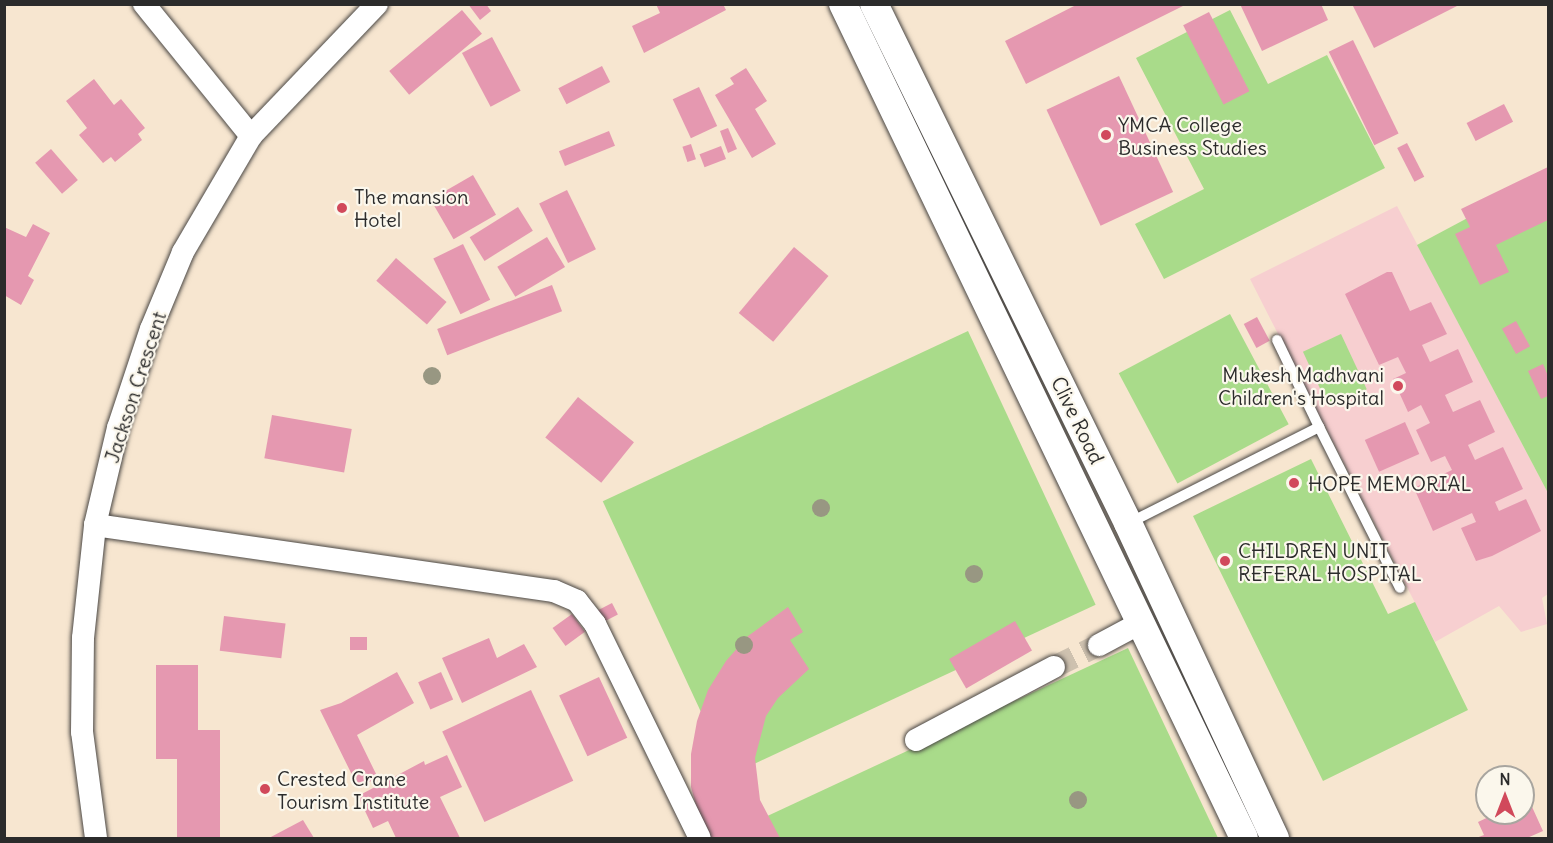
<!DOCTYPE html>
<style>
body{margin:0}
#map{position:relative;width:1553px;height:843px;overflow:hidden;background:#f7e6d0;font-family:Delius,sans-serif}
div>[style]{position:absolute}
.built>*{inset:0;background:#f7cfd0}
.green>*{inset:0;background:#a9db8a;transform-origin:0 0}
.building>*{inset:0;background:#e598b0;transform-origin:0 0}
.minor-tunnel>*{height:22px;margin-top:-11px;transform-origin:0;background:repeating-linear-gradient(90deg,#cec1af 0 22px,transparent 0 33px)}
.roads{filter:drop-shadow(0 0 2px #4a4744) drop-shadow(0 0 2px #4a4744)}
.service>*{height:10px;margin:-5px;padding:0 5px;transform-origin:5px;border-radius:5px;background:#fff}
.minor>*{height:22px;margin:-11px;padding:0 11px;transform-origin:11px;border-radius:11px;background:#fff}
.tertiary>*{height:28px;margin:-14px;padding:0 14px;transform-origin:14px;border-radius:14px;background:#fff}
.trees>*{width:18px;height:18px;margin:-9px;border-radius:50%;background:#989782}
.dots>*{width:16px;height:16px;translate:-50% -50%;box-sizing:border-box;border:3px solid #fbf7ec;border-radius:50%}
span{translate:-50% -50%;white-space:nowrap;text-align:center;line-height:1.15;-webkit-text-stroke:4.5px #fbf7ec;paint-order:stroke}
.poi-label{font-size:20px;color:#2b2b2b}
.left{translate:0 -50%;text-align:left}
.right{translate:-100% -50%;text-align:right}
.street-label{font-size:20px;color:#2b2b2b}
.frame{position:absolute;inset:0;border:6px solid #2b2b2b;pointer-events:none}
.north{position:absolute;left:1475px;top:765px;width:60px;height:60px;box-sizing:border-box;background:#fbf7ec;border:2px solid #a8a59f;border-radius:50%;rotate:0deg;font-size:16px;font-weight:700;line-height:24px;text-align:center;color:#2b2b2b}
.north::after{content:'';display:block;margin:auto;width:21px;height:27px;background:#d1495b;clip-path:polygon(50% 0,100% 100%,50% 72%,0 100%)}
</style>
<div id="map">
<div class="built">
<div style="clip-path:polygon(1397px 206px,1548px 493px,1548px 594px,1542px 598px,1547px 624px,1521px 632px,1499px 606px,1435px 642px,1250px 279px)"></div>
</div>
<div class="green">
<div style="clip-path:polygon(1230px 10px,1268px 84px,1327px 55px,1385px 168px,1164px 279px,1135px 224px,1204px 189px,1136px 58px)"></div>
<div style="clip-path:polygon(1548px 175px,1548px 493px,1417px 245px)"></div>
<div style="left:1230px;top:314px;width:125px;height:126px;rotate:62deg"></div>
<div style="left:968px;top:331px;width:302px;height:403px;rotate:65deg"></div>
<div style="left:1341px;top:334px;width:61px;height:42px;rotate:65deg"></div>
<div style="clip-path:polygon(1311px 459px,1388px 614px,1415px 602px,1468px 710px,1323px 781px,1193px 516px)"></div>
<div style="clip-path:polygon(1128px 648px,1218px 838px,749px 838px,744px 827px)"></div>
</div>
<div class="building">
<div style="clip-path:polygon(468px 4px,486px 4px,491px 11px,480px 20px)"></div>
<div style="clip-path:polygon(656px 4px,723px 4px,726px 10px,644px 53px,632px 26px,660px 13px)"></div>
<div style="clip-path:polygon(1078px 4px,1187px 4px,1026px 84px,1005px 41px)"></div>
<div style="clip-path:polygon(1240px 4px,1321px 4px,1328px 20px,1262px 51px)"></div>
<div style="clip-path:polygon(1352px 4px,1461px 4px,1374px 48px)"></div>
<div style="left:462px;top:10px;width:31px;height:95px;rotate:50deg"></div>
<div style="left:1209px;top:12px;width:89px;height:29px;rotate:63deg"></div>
<div style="left:492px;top:37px;width:61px;height:34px;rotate:62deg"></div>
<div style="left:1353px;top:40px;width:104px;height:27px;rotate:64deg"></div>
<div style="left:602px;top:66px;width:18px;height:49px;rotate:63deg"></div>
<div style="clip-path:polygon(746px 68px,767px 101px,755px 109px,776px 144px,752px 158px,715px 95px,734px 84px,730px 78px)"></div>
<div style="left:1119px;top:76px;width:128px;height:80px;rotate:65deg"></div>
<div style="clip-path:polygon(94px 79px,114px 105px,121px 99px,145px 128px,138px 134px,142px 140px,115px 162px,111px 157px,103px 163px,79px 135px,87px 128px,66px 101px)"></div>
<div style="left:699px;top:87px;width:43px;height:29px;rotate:65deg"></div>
<div style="left:1504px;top:104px;width:20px;height:42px;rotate:63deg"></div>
<div style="clip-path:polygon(728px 128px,737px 149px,728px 153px,720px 131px)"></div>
<div style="left:609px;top:131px;width:16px;height:54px;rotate:68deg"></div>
<div style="left:1407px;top:143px;width:38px;height:11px;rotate:63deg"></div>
<div style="left:691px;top:144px;width:16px;height:9px;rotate:72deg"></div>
<div style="left:721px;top:146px;width:14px;height:23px;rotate:69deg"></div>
<div style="left:51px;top:149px;width:41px;height:21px;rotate:49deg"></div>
<div style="clip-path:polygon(1548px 167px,1548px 220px,1496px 245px,1509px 272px,1480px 285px,1455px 234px,1470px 227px,1461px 209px)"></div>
<div style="left:473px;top:175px;width:46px;height:49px;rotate:60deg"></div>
<div style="left:567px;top:190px;width:66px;height:31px;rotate:64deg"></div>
<div style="left:518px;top:207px;width:28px;height:57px;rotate:58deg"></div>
<div style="clip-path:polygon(33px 224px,50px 233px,28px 276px,34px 280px,21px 305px,4px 295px,4px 227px,26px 237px)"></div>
<div style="left:547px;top:237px;width:35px;height:58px;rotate:59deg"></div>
<div style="left:463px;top:244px;width:62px;height:33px;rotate:64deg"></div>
<div style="left:794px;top:247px;width:45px;height:86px;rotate:40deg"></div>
<div style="left:396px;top:258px;width:67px;height:30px;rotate:41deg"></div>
<div style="clip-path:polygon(1387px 272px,1392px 272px,1410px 311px,1431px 302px,1447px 334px,1422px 345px,1430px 362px,1458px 349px,1473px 382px,1445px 395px,1453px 412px,1480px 400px,1495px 432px,1468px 445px,1475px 460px,1503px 447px,1523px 489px,1495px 502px,1499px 511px,1526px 499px,1541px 531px,1492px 556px,1476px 561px,1461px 528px,1476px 522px,1472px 513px,1433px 531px,1414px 488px,1452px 470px,1445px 456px,1431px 462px,1416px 430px,1430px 423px,1421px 405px,1408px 412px,1393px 379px,1406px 373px,1398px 357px,1379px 365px,1345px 294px)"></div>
<div style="left:552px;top:285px;width:28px;height:123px;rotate:69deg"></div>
<div style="left:1257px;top:317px;width:27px;height:15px;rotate:62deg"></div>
<div style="left:1516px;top:321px;width:29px;height:16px;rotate:61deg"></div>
<div style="clip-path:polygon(1543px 364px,1548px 376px,1548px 396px,1541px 399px,1528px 371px)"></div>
<div style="left:578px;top:397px;width:72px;height:52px;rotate:39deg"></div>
<div style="left:272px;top:415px;width:81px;height:44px;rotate:10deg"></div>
<div style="left:1405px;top:422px;width:35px;height:44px;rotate:66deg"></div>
<div style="left:612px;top:603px;width:13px;height:19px;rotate:63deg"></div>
<div style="clip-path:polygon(788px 607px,803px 632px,790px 640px,809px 669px,778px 698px,766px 716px,755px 758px,760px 800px,780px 838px,705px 838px,691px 787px,691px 754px,697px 721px,708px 690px,726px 661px,748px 636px)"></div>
<div style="left:572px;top:614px;width:22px;height:24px;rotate:54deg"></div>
<div style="left:224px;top:616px;width:62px;height:35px;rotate:7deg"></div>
<div style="left:1015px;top:621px;width:34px;height:76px;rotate:60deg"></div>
<div style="left:350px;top:637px;width:17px;height:13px"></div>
<div style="clip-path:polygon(489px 638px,497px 658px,524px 644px,537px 667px,462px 703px,442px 658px)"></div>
<div style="clip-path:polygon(156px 665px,198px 665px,198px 730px,220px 730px,220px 838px,177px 838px,177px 759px,156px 759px)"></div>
<div style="clip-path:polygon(397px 672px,414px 703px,357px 735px,378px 778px,358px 787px,320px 710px,341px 703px)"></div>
<div style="left:441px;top:672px;width:30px;height:25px;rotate:66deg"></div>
<div style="left:599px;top:677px;width:67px;height:44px;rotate:65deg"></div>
<div style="left:531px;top:690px;width:100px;height:98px;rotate:65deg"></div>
<div style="clip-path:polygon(447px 755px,462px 787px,440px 797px,460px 838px,396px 838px,388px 821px,373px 828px,358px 796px,424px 761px,425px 765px)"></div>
<div style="clip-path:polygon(1528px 798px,1543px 831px,1527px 838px,1476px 838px,1484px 835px,1478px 822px,1497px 813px,1523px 813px,1523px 801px)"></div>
<div style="clip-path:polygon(303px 820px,314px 838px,269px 838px)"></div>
</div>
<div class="minor-tunnel">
<div style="left:1054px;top:667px;width:50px;rotate:-26.1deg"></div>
</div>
<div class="roads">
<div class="service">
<div style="left:1277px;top:340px;width:97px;rotate:64.2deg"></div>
<div style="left:1129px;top:523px;width:213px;rotate:-26.8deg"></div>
<div style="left:1319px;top:427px;width:180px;rotate:63.3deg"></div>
</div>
<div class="minor">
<div style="left:144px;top:4px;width:170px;rotate:51deg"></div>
<div style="left:95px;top:525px;width:464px;rotate:8.2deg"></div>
<div style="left:554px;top:591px;width:25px;rotate:23deg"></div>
<div style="left:577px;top:601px;width:29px;rotate:52deg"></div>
<div style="left:595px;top:624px;width:238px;rotate:63.9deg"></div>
<div style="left:1099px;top:645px;width:49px;rotate:-28.1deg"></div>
<div style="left:916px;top:740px;width:156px;rotate:-27.9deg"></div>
<div style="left:96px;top:838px;width:107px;rotate:-97.5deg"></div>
<div style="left:82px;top:732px;width:94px;rotate:-89.4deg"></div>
<div style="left:83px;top:638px;width:114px;rotate:-83.9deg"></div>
<div style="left:95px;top:525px;width:100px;rotate:-76.7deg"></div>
<div style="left:118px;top:428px;width:104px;rotate:-71.6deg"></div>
<div style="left:151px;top:329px;width:83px;rotate:-67.4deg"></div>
<div style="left:183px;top:252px;width:134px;rotate:-59.6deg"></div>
<div style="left:251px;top:136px;width:182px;rotate:-46.3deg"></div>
</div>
<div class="tertiary">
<div style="left:843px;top:4px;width:925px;rotate:64.32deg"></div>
<div style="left:874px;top:4px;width:578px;rotate:63.92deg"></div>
<div style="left:1128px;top:523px;width:348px;rotate:65deg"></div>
</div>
</div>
<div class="trees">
<div style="left:432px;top:376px"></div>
<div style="left:821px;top:508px"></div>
<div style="left:974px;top:574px"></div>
<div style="left:744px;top:645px"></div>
<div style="left:1078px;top:800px"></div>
</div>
<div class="dots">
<div style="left:1106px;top:135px;background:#d1495b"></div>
<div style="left:342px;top:208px;background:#d1495b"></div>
<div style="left:1398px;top:386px;background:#d1495b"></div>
<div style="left:1294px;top:483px;background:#d1495b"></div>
<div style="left:1225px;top:561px;background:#d1495b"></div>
<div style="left:265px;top:789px;background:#d1495b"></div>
</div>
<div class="poi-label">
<span class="left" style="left:1118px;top:136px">YMCA College<br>Business Studies</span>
<span class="left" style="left:354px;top:208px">The mansion<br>Hotel</span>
<span class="right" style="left:1384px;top:386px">Mukesh Madhvani<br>Children's Hospital</span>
<span class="left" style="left:1308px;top:483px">HOPE MEMORIAL</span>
<span class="left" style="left:1238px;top:562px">CHILDREN UNIT<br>REFERAL HOSPITAL</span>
<span class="left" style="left:277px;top:790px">Crested Crane<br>Tourism Institute</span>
</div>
<div class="street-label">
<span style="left:135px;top:387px;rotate:-72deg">Jackson Crescent</span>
<span style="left:1078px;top:420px;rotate:64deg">Clive Road</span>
</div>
<div class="frame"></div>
<div class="north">N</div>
</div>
